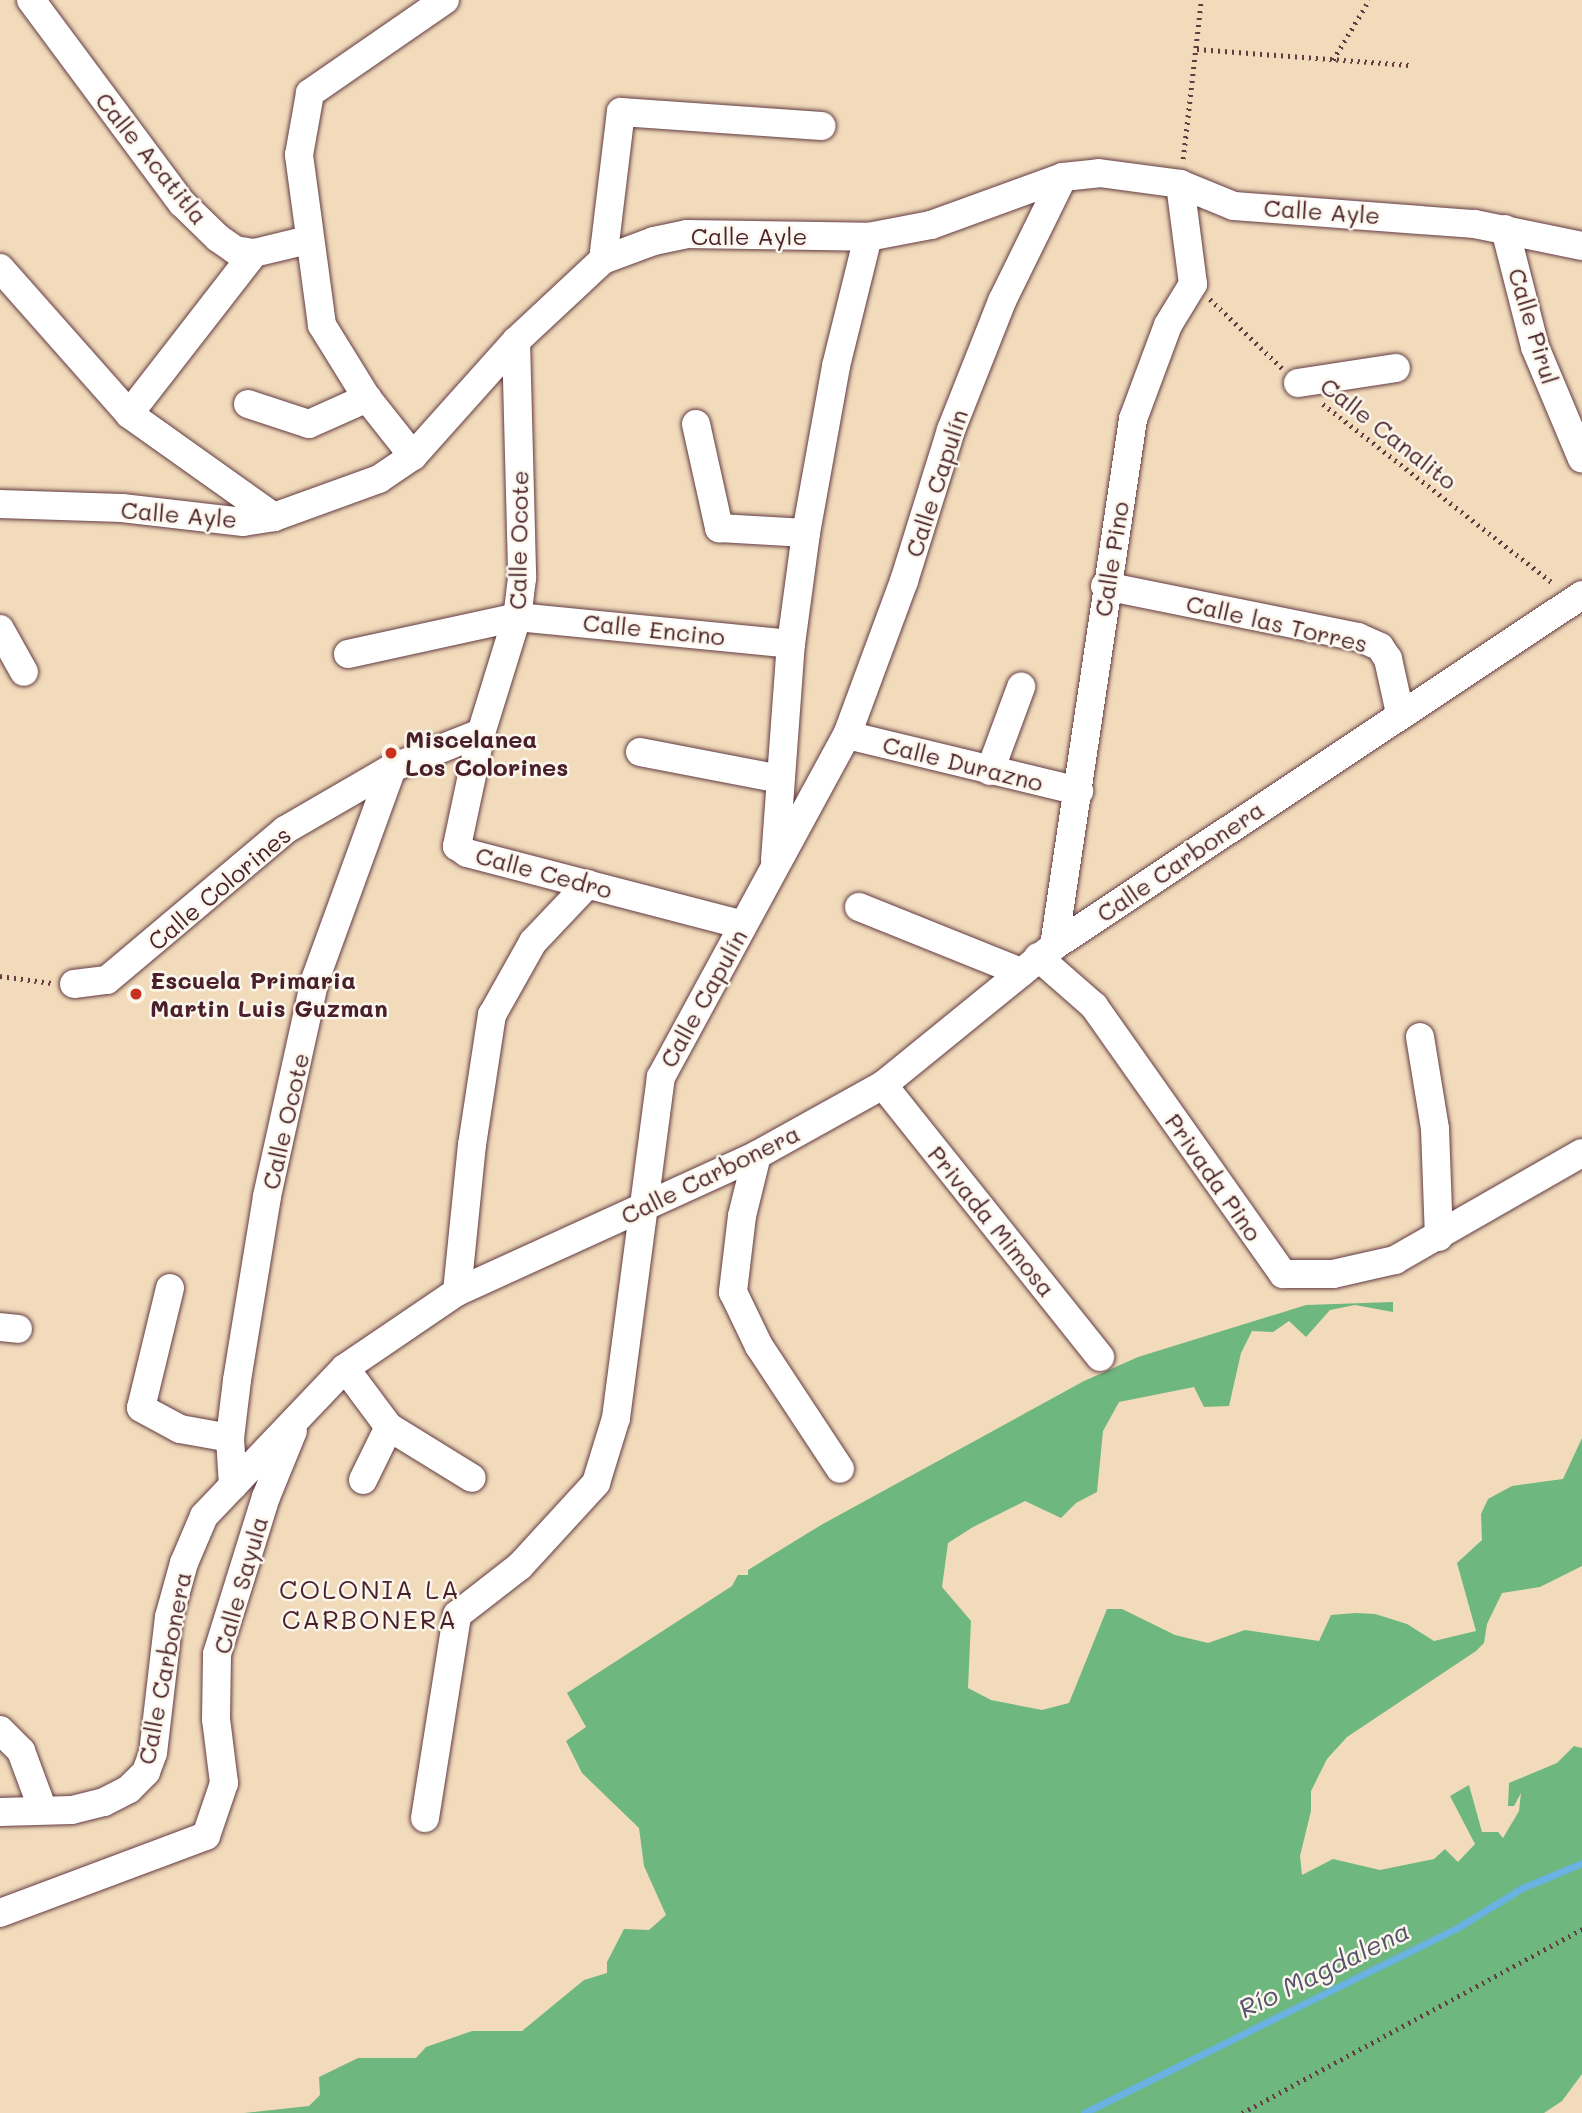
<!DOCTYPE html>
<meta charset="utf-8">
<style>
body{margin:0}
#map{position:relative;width:1582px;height:2113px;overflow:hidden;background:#f1dbbb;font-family:Mali,sans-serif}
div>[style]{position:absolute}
.forest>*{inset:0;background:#6eb77e}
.stream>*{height:7px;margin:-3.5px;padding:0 3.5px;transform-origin:3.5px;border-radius:3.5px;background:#69b2e1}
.path>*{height:4.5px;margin-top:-2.25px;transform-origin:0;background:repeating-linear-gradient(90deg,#633b41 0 2px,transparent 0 7px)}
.roads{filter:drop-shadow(0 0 2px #633b41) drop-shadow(0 0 2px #633b41)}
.street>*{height:28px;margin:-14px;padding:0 14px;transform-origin:14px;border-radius:14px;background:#fff}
.dots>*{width:19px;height:19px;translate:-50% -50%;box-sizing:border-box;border:4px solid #fbf7ec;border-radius:50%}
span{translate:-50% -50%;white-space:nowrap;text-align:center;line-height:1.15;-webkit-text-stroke:5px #fbf7ec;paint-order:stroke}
.street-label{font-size:24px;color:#4a1f2b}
.poi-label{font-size:24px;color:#4a1f2b;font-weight:700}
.left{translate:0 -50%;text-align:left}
.neighbourhood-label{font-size:26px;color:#4a1f2b;letter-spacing:2px}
.water-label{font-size:26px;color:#55526b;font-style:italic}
</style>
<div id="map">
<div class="forest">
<div style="clip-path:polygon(1393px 1302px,1393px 1312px,1355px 1305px,1330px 1310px,1306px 1337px,1289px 1321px,1273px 1332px,1252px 1331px,1241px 1353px,1229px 1406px,1204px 1407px,1194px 1387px,1119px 1402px,1103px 1431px,1097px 1492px,1076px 1503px,1061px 1518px,1025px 1501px,973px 1527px,948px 1543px,942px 1587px,971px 1621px,968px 1688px,991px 1700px,1042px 1710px,1069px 1703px,1107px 1609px,1122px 1609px,1175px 1635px,1208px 1643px,1245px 1630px,1319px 1641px,1331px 1615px,1356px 1613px,1375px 1614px,1407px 1624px,1434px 1641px,1476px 1631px,1457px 1563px,1482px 1540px,1481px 1514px,1488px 1499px,1512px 1486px,1563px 1479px,1582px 1438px,1582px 1566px,1540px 1587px,1502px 1593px,1487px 1624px,1484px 1643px,1476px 1651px,1347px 1737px,1327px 1759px,1311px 1791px,1311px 1811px,1300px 1856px,1302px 1875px,1333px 1859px,1380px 1870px,1434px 1859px,1445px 1849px,1458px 1862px,1475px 1844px,1450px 1796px,1469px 1785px,1482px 1832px,1498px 1832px,1503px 1838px,1519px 1811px,1521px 1793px,1514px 1806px,1508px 1806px,1509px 1783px,1557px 1763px,1574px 1746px,1582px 1748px,1582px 2074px,1562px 2101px,1544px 2113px,244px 2113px,309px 2106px,320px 2095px,319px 2077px,358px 2058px,416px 2058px,426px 2047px,472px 2031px,522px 2031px,584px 1980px,607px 1973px,607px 1962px,624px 1929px,649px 1930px,666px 1915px,644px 1866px,639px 1828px,582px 1773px,566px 1741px,586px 1727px,567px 1693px,732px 1586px,738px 1575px,748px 1575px,748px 1570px,821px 1525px,1084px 1381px,1138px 1357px,1306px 1305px)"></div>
</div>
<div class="stream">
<div style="left:1084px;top:2113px;width:416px;rotate:-26.4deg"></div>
<div style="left:1457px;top:1928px;width:76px;rotate:-31.6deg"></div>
<div style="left:1522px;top:1888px;width:65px;rotate:-22.6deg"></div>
</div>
<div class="path">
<div style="left:1197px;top:49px;width:213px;rotate:4.3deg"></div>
<div style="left:1333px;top:60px;width:70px;rotate:-59deg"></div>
<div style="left:1183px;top:159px;width:160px;rotate:-83.5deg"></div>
<div style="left:1210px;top:299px;width:100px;rotate:43.8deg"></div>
<div style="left:1323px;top:404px;width:291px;rotate:37.9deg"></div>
<div style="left:0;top:976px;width:52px;rotate:7.7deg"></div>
<div style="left:1242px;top:2113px;width:387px;rotate:-28.4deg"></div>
</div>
<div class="roads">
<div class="street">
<div style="left:31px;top:0;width:253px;rotate:53.4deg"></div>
<div style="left:182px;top:203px;width:50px;rotate:44.2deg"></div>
<div style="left:218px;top:238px;width:21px;rotate:35deg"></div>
<div style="left:235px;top:250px;width:19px;rotate:9deg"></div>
<div style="left:254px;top:253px;width:56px;rotate:-13.5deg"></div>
<div style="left:1505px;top:229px;width:122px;rotate:75.7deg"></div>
<div style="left:1535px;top:347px;width:121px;rotate:67.2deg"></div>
<div style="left:603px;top:260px;width:149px;rotate:-83.1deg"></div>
<div style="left:621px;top:112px;width:201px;rotate:4deg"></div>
<div style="left:0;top:268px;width:195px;rotate:48.5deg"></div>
<div style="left:129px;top:414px;width:178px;rotate:35.4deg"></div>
<div style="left:516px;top:341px;width:237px;rotate:88.5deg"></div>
<div style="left:522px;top:578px;width:39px;rotate:97deg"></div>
<div style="left:517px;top:617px;width:121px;rotate:107.2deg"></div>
<div style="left:481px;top:733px;width:116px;rotate:102deg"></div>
<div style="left:457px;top:846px;width:12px;rotate:35deg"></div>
<div style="left:467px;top:853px;width:285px;rotate:14.6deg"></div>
<div style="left:1298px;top:383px;width:99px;rotate:-8.7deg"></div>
<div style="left:248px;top:404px;width:64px;rotate:18.2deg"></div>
<div style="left:309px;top:424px;width:64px;rotate:-24.1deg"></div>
<div style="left:129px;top:414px;width:204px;rotate:-52.2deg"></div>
<div style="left:696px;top:424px;width:107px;rotate:77.5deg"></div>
<div style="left:719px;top:528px;width:87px;rotate:3.3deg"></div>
<div style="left:413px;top:456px;width:74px;rotate:-128.4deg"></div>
<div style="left:367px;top:398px;width:86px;rotate:-121.7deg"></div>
<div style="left:322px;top:325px;width:172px;rotate:-97.7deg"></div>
<div style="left:299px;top:155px;width:63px;rotate:-79.9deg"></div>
<div style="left:310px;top:93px;width:164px;rotate:-34.6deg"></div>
<div style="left:0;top:504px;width:122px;rotate:1.9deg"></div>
<div style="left:122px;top:508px;width:122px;rotate:6.6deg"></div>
<div style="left:243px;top:522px;width:31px;rotate:-9deg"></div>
<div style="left:274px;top:517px;width:112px;rotate:-19.9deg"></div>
<div style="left:379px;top:479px;width:41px;rotate:-34.1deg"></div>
<div style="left:413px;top:456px;width:154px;rotate:-48.2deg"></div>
<div style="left:516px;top:341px;width:119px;rotate:-43deg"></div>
<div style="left:603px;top:260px;width:54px;rotate:-20.4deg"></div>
<div style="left:654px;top:241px;width:34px;rotate:-12deg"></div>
<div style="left:687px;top:234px;width:181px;rotate:0.9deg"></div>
<div style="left:868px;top:237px;width:64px;rotate:-10.8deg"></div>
<div style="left:931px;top:225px;width:140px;rotate:-20deg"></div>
<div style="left:1063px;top:177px;width:36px;rotate:-6deg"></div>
<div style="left:1099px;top:173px;width:82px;rotate:7.7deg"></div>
<div style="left:1180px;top:184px;width:58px;rotate:22.2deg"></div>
<div style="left:1234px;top:206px;width:242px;rotate:4.3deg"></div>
<div style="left:1475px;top:224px;width:109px;rotate:11.6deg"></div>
<div style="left:1105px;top:586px;width:258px;rotate:11.4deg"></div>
<div style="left:1358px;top:637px;width:24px;rotate:24deg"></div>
<div style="left:1380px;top:647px;width:14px;rotate:56deg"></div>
<div style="left:1388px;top:659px;width:55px;rotate:77.5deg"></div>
<div style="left:0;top:629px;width:49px;rotate:60.8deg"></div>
<div style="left:348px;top:654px;width:173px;rotate:-12.3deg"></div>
<div style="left:517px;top:617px;width:275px;rotate:5.6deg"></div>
<div style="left:847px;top:735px;width:239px;rotate:13.6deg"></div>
<div style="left:640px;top:752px;width:143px;rotate:10.9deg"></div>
<div style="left:990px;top:771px;width:90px;rotate:-69.7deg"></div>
<div style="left:775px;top:860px;width:217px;rotate:-85.8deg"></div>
<div style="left:791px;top:644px;width:112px;rotate:-82.3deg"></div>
<div style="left:806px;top:533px;width:170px;rotate:-79.8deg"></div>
<div style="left:836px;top:366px;width:133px;rotate:-76.1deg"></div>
<div style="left:859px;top:907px;width:175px;rotate:21.9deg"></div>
<div style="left:1054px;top:946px;width:533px;rotate:-81.47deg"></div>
<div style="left:1133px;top:419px;width:100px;rotate:-69.6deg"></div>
<div style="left:1168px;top:325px;width:48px;rotate:-58.6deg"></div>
<div style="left:1193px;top:284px;width:101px;rotate:-97.4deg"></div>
<div style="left:1038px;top:957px;width:74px;rotate:41.2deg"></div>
<div style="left:1094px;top:1006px;width:328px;rotate:54.8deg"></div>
<div style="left:1283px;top:1274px;width:50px"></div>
<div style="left:1333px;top:1274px;width:64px;rotate:-12.7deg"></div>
<div style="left:1395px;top:1260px;width:215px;rotate:-29.8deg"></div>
<div style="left:74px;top:984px;width:33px;rotate:-7deg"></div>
<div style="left:107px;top:980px;width:233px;rotate:-40.1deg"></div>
<div style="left:285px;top:830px;width:124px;rotate:-30.1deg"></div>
<div style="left:392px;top:768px;width:96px;rotate:-21.5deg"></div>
<div style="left:1420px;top:1037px;width:93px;rotate:80.7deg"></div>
<div style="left:1435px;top:1129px;width:108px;rotate:87.9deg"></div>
<div style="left:883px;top:1085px;width:348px;rotate:51.4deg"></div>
<div style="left:757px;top:1155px;width:63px;rotate:103.8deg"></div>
<div style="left:742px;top:1216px;width:77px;rotate:96.8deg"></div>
<div style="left:733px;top:1292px;width:60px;rotate:64.3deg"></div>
<div style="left:759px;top:1346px;width:147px;rotate:56.6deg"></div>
<div style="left:170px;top:1288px;width:123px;rotate:103.6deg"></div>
<div style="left:141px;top:1408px;width:44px;rotate:28.3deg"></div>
<div style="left:180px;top:1429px;width:51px;rotate:10.2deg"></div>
<div style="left:457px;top:1292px;width:148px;rotate:-84.2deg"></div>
<div style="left:472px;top:1145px;width:132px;rotate:-81.3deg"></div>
<div style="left:492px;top:1015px;width:84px;rotate:-60.7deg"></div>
<div style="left:533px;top:942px;width:80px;rotate:-46.5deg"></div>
<div style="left:0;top:1327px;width:18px;rotate:6deg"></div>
<div style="left:345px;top:1368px;width:74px;rotate:53.3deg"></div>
<div style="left:389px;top:1427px;width:97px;rotate:31.6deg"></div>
<div style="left:363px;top:1480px;width:59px;rotate:-63.9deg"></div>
<div style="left:233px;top:1486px;width:48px;rotate:-93.6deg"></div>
<div style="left:230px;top:1438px;width:58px;rotate:-83.1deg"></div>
<div style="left:237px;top:1380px;width:186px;rotate:-80.7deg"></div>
<div style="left:267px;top:1196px;width:221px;rotate:-77.5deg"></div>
<div style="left:315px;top:980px;width:226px;rotate:-70deg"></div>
<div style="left:0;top:1730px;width:30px;rotate:45deg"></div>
<div style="left:21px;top:1751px;width:63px;rotate:69.6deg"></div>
<div style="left:0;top:1812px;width:72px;rotate:-1.6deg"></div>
<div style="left:72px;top:1810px;width:33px;rotate:-14deg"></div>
<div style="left:104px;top:1802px;width:28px;rotate:-27deg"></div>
<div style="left:129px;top:1789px;width:24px;rotate:-45deg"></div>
<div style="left:146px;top:1772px;width:20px;rotate:-70deg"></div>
<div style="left:153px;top:1753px;width:137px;rotate:-83.3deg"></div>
<div style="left:169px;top:1617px;width:56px;rotate:-74.5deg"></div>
<div style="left:184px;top:1563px;width:51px;rotate:-66.9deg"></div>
<div style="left:204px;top:1516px;width:204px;rotate:-46.4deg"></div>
<div style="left:345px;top:1368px;width:135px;rotate:-34.2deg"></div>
<div style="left:457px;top:1292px;width:330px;rotate:-24.5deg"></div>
<div style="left:757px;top:1155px;width:144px;rotate:-29.1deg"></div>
<div style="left:883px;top:1085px;width:220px;rotate:-39.1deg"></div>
<div style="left:1054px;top:946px;width:634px;rotate:-33.61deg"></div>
<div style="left:425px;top:1818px;width:206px;rotate:-81deg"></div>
<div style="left:457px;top:1615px;width:80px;rotate:-37.9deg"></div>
<div style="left:520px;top:1566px;width:113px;rotate:-47.5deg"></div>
<div style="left:596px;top:1483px;width:68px;rotate:-72.9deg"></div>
<div style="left:616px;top:1418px;width:344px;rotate:-82.5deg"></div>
<div style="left:661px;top:1077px;width:389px;rotate:-61.5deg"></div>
<div style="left:847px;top:735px;width:164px;rotate:-69.7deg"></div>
<div style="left:904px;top:581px;width:158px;rotate:-72.7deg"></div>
<div style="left:951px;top:430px;width:139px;rotate:-68.4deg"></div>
<div style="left:1002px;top:301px;width:138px;rotate:-63.8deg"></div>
<div style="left:0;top:1913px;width:220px;rotate:-20.5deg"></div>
<div style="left:206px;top:1836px;width:56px;rotate:-71.2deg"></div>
<div style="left:224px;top:1783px;width:64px;rotate:-97.1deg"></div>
<div style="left:216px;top:1719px;width:65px;rotate:-89.1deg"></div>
<div style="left:217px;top:1654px;width:164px;rotate:-72.7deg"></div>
<div style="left:266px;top:1497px;width:71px;rotate:-67.8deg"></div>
</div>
</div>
<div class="dots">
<div style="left:391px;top:753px;background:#c8321e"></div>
<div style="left:136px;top:994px;background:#c8321e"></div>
</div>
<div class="street-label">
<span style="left:152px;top:158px;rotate:51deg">Calle Acatitla</span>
<span style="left:1322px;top:211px;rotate:4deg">Calle Ayle</span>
<span style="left:749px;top:236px">Calle Ayle</span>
<span style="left:1534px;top:326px;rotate:73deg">Calle Pirul</span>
<span style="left:1389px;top:433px;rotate:38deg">Calle Canalito</span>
<span style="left:936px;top:483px;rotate:-72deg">Calle Capulín</span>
<span style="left:179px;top:514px;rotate:5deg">Calle Ayle</span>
<span style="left:518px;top:540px;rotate:-89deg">Calle Ocote</span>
<span style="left:1111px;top:559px;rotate:-81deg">Calle Pino</span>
<span style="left:1277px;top:623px;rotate:13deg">Calle las Torres</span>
<span style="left:654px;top:629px;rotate:6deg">Calle Encino</span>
<span style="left:963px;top:763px;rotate:14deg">Calle Durazno</span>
<span style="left:1180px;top:861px;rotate:-34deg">Calle Carbonera</span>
<span style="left:544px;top:872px;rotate:15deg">Calle Cedro</span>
<span style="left:219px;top:888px;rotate:-40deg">Calle Colorines</span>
<span style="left:703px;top:998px;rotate:-61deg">Calle Capulín</span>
<span style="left:285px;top:1121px;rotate:-77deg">Calle Ocote</span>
<span style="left:710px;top:1174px;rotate:-26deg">Calle Carbonera</span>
<span style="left:1214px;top:1177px;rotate:55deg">Privada Pino</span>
<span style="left:992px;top:1221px;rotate:51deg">Privada Mimosa</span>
<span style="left:240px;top:1585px;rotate:-74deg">Calle Sayula</span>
<span style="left:164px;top:1668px;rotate:-79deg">Calle Carbonera</span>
</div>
<div class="poi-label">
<span class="left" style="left:405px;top:753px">Miscelanea<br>Los Colorines</span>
<span class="left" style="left:150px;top:994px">Escuela Primaria<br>Martin Luis Guzman</span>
</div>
<div class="neighbourhood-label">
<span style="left:370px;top:1605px">COLONIA LA<br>CARBONERA</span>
</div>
<div class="water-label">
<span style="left:1324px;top:1970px;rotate:-26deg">Río Magdalena</span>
</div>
</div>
